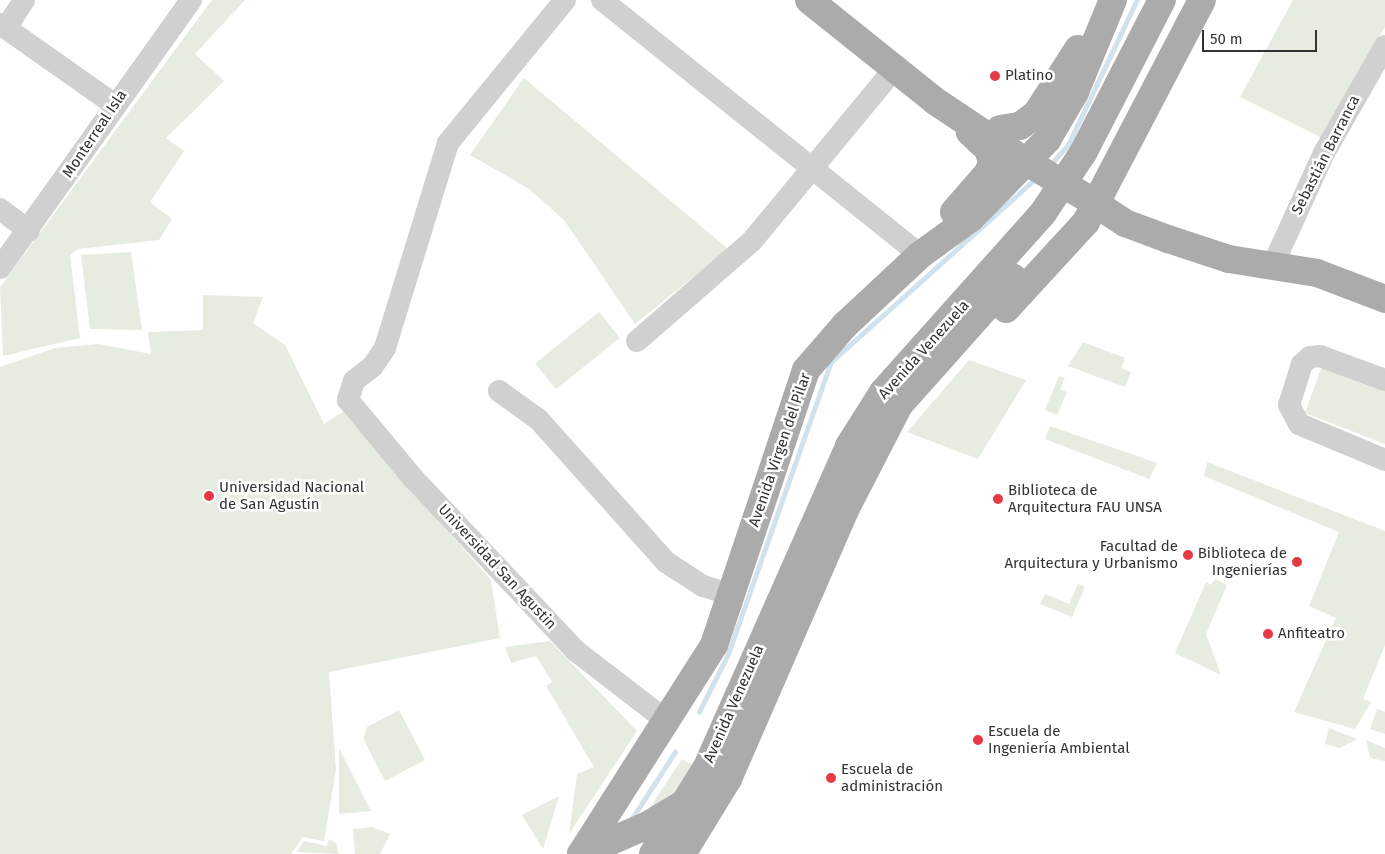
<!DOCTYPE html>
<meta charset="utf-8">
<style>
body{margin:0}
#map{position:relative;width:1385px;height:854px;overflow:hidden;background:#fff;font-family:"Fira Sans",sans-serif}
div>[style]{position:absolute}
.green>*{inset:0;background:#e6ecdf;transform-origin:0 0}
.stream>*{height:4.5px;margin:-2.25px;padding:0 2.25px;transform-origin:2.25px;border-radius:2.25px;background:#cfe2ee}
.minor>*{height:22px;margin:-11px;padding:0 11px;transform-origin:11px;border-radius:11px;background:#d0d0d0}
.major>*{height:28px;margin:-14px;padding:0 14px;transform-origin:14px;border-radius:14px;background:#ababab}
.major-bridge>*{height:28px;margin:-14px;padding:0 14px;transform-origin:14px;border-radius:14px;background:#ababab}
.dots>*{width:14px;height:14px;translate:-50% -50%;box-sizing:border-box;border:2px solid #fff;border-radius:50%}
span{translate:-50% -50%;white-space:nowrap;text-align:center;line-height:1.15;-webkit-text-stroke:5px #fff;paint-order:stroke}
.poi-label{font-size:15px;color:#333}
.left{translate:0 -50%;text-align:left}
.right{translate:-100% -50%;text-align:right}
.street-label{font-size:15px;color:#333}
.scale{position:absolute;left:1202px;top:30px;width:115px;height:22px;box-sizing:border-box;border:2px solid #333;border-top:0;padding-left:6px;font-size:15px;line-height:18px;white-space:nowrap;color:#333;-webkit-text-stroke:4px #fff;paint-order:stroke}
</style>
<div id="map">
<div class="green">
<div style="clip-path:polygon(212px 0,245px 0,195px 54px,224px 81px,166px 138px,184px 151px,150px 202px,172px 219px,159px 240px,78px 249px,70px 255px,80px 338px,3px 356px,0 287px)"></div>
<div style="clip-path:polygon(1293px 0,1385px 0,1385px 27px,1322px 138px,1240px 97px)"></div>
<div style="clip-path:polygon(524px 78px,728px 249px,635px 324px,564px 220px,529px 189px,470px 155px)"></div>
<div style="clip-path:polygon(131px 252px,142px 330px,90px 329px,81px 255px)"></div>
<div style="clip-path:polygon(203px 295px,263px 297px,253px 323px,285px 345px,324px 424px,343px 412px,491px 580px,500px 638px,329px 672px,336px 770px,324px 841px,303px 837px,291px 854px,0 854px,0 367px,55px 348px,99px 344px,151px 354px,148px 332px,203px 330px)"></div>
<div style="left:599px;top:312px;width:33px;height:82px;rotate:51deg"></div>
<div style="clip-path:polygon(1083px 342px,1125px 358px,1121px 368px,1131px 372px,1125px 387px,1068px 366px)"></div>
<div style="clip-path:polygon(969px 360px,1026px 380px,978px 459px,907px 432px)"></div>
<div style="clip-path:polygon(1323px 363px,1385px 387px,1385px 444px,1305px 413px)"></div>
<div style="clip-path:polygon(1059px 376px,1065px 378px,1060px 389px,1067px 392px,1057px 415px,1045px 410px)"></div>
<div style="clip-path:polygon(1050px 426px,1157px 463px,1149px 479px,1045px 439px)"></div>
<div style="clip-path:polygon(1207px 462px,1385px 531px,1385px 645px,1363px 699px,1371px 702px,1355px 729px,1294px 712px,1336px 618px,1309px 606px,1339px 532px,1204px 476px)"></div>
<div style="clip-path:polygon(1215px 579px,1227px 585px,1206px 634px,1221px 675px,1175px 653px,1206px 582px,1211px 585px)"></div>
<div style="clip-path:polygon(1078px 584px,1085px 587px,1072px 617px,1040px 604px,1045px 594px,1069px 604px)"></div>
<div style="clip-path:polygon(550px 641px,637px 731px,569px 834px,577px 774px,594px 767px,546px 686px,552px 682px,536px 656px,511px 663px,505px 647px)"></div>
<div style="clip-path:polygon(1377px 709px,1385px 712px,1385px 734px,1370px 729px)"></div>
<div style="clip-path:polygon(399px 710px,425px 760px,385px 781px,363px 738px,367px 727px)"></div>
<div style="clip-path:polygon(1329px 728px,1357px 739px,1340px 748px,1325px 744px)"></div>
<div style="clip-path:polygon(1366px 740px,1385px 748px,1385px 761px,1370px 758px)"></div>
<div style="clip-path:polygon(339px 748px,371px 811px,339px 814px)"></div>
<div style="clip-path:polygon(682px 759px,696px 767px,672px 801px,641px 821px)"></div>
<div style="clip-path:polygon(559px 796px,543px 849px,522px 815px)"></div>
<div style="clip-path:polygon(372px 827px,390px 834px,380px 854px,355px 854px,353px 829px)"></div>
<div style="clip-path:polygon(329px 839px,336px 843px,339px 854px,297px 852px,304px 841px,327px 846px)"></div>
</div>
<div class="stream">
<div style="left:1049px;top:166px;width:28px;rotate:-48deg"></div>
<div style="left:1068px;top:145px;width:161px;rotate:-64.6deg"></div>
<div style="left:699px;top:712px;width:65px;rotate:-63.4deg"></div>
<div style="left:728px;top:654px;width:310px;rotate:-70.6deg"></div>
<div style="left:831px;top:362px;width:275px;rotate:-41.9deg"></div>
<div style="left:631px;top:820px;width:81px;rotate:-57.1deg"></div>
</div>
<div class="minor">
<div style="left:565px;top:0;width:185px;rotate:129.3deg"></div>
<div style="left:448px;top:143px;width:214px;rotate:107.1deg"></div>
<div style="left:385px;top:348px;width:22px;rotate:124deg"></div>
<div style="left:373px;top:366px;width:24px;rotate:142deg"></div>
<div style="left:354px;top:381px;width:20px;rotate:108deg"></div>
<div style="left:348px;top:400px;width:102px;rotate:50.2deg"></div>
<div style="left:413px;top:478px;width:238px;rotate:46.7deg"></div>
<div style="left:576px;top:651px;width:115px;rotate:37.6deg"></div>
<div style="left:602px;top:0;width:408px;rotate:38.7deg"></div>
<div style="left:0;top:24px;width:139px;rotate:35.1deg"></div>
<div style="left:6px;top:28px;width:33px;rotate:-57deg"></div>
<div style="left:0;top:209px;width:36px;rotate:37deg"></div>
<div style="left:1272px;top:267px;width:125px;rotate:-65.5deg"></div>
<div style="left:1324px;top:153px;width:123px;rotate:-60.3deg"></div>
<div style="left:0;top:268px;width:329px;rotate:-54.5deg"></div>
<div style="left:637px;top:341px;width:152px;rotate:-41deg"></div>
<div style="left:752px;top:241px;width:227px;rotate:-50.4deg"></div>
<div style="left:1385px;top:380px;width:69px;rotate:-159.7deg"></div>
<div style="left:1320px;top:356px;width:10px;rotate:174deg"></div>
<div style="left:1310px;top:357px;width:11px;rotate:139deg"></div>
<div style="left:1302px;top:364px;width:43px;rotate:107.6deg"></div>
<div style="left:1289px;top:405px;width:21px;rotate:62deg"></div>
<div style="left:1299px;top:424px;width:93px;rotate:22.7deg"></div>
<div style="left:499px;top:391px;width:49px;rotate:35.9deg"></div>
<div style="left:539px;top:420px;width:191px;rotate:48.2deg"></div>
<div style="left:666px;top:562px;width:44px;rotate:33deg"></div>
<div style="left:703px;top:586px;width:30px;rotate:17deg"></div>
</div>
<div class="major">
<div style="left:809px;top:0;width:161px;rotate:38.7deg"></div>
<div style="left:935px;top:101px;width:105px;rotate:33.7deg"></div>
<div style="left:1000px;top:129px;width:20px;rotate:-9deg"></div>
<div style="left:1020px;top:126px;width:21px;rotate:-37deg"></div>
<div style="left:1037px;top:113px;width:76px;rotate:-57.4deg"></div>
<div style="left:1090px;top:200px;width:42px;rotate:33.3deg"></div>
<div style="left:1125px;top:223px;width:46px;rotate:20.4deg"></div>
<div style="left:1168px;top:239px;width:64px;rotate:18.2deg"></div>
<div style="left:1229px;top:259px;width:89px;rotate:9deg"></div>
<div style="left:1317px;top:273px;width:73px;rotate:20.9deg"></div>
<div style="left:954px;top:212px;width:52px;rotate:-48.9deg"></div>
<div style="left:988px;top:173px;width:12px;rotate:-70deg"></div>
<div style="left:992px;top:162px;width:14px;rotate:-107deg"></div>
<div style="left:988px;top:149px;width:25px;rotate:-137deg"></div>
<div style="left:1006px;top:309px;width:118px;rotate:-47.4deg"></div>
<div style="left:1086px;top:222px;width:250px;rotate:-62.4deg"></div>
<div style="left:581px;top:854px;width:248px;rotate:-57.5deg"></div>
<div style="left:714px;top:645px;width:290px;rotate:-71.5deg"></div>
<div style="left:806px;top:370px;width:60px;rotate:-49.1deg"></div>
<div style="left:845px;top:325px;width:103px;rotate:-43deg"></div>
<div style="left:920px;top:255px;width:63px;rotate:-36deg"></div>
<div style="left:971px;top:218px;width:109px;rotate:-45.7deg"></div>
<div style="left:1047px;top:140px;width:56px;rotate:-59.7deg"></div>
<div style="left:1075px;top:92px;width:100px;rotate:-67.6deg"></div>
<div style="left:581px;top:854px;width:73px;rotate:-23.4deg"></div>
<div style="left:648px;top:825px;width:39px;rotate:-31deg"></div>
<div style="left:653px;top:854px;width:102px;rotate:-58.2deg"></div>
<div style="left:707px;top:767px;width:351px;rotate:-66.1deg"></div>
<div style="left:849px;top:446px;width:64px;rotate:-57.8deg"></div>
<div style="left:883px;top:392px;width:240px;rotate:-48.2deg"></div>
<div style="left:1043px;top:213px;width:72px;rotate:-56.3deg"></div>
<div style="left:1083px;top:153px;width:172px;rotate:-62.7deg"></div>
<div style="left:682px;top:854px;width:88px;rotate:-58.5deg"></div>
<div style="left:728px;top:779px;width:293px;rotate:-66.5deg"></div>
<div style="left:845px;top:510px;width:118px;rotate:-62.8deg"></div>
<div style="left:899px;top:405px;width:171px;rotate:-48.3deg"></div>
</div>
<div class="major-bridge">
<div style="left:1022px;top:159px;width:79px;rotate:31.1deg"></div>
</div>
<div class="dots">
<div style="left:995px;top:76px;background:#e63946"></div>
<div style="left:209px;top:496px;background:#e63946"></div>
<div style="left:998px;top:499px;background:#e63946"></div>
<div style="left:1188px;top:555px;background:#e63946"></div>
<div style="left:1297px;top:562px;background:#e63946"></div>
<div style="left:1268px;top:634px;background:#e63946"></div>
<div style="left:978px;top:740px;background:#e63946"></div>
<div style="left:831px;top:778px;background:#e63946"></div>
</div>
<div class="poi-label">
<span class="left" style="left:1005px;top:76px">Platino</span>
<span class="left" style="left:219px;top:496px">Universidad Nacional<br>de San Agustín</span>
<span class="left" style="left:1008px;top:499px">Biblioteca de<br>Arquitectura FAU UNSA</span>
<span class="right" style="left:1178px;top:555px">Facultad de<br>Arquitectura y Urbanismo</span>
<span class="right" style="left:1287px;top:562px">Biblioteca de<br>Ingenierías</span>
<span class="left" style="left:1278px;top:634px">Anfiteatro</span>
<span class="left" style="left:988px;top:740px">Escuela de<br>Ingeniería Ambiental</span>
<span class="left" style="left:841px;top:778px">Escuela de<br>administración</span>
</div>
<div class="street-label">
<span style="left:95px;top:134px;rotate:-56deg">Monterreal Isla</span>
<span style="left:1326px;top:155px;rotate:-63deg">Sebastián Barranca</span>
<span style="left:924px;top:350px;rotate:-48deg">Avenida Venezuela</span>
<span style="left:780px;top:450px;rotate:-71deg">Avenida Virgen del Pilar</span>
<span style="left:497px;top:567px;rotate:47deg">Universidad San Agustin</span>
<span style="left:734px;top:704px;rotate:-66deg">Avenida Venezuela</span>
</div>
<div class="scale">50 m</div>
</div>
